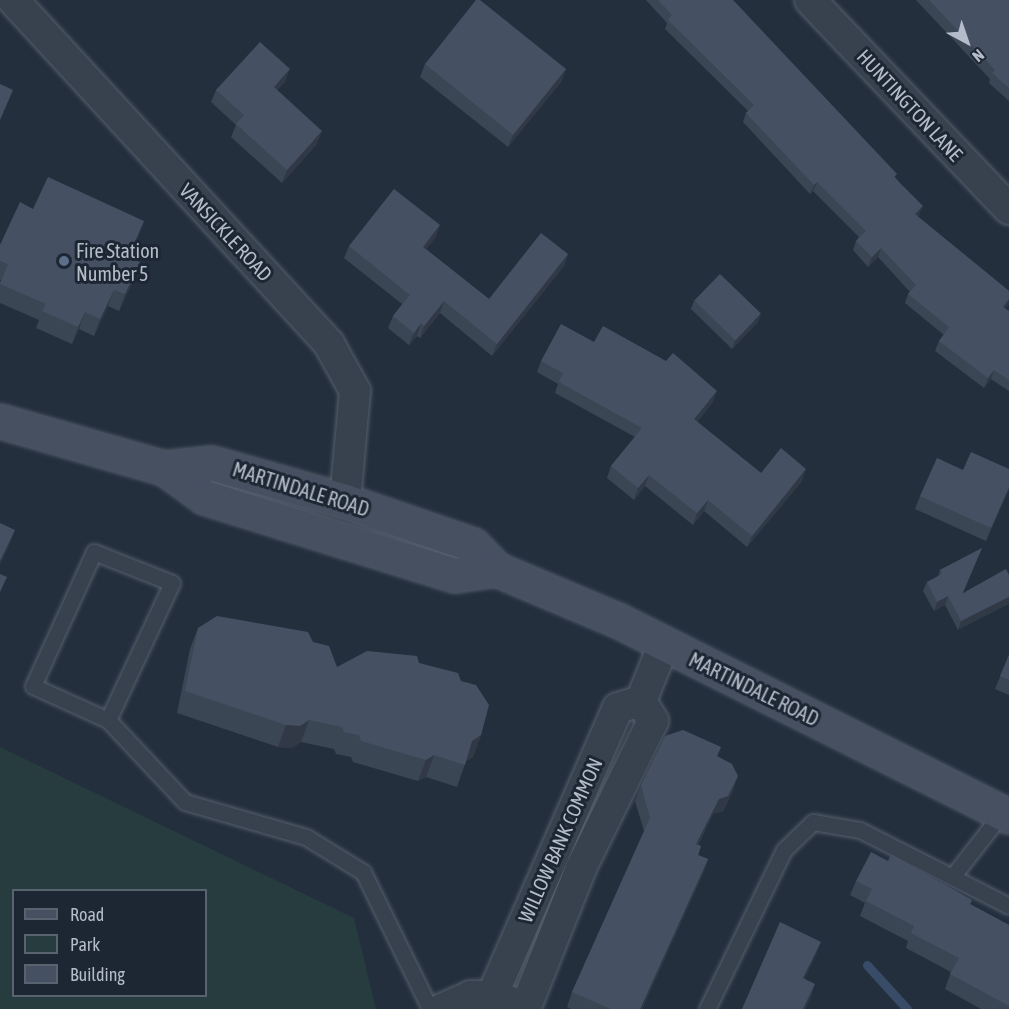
<!DOCTYPE html>
<style>
body{margin:0}
#map{position:relative;width:1009px;height:1009px;overflow:hidden;background:#242f3e;font-family:"Asap Condensed",sans-serif}
div>[style]{position:absolute}
.green>*{inset:0;background:#263c3f}
.stream>*{height:9px;margin:-4.5px;padding:0 4.5px;transform-origin:4.5px;border-radius:4.5px;background:#394c67}
.roads{filter:drop-shadow(0 0 2px #565f6c) drop-shadow(0 0 2px #565f6c)}
.lane>*{height:15px;margin:-7.5px;padding:0 7.5px;transform-origin:7.5px;border-radius:7.5px;background:#38414e}
.street>*{height:30px;margin:-15px;padding:0 15px;transform-origin:15px;border-radius:15px;background:#38414e}
.secondary>*{height:33px;margin:-16.5px;padding:0 16.5px;transform-origin:16.5px;border-radius:16.5px;background:#465061}
.wall>*{inset:0;background:#3b4654}
.shaded-wall>*{inset:0;background:#303945}
.building>*{inset:0;background:#455162;transform-origin:0 0}
.dots>*{width:16px;height:16px;translate:-50% -50%;box-sizing:border-box;border:3px solid #1d2633;border-radius:50%}
span{translate:-50% -50%;white-space:nowrap;text-align:center;line-height:1.15;-webkit-text-stroke:6px #1d2633;paint-order:stroke}
.street-label{font-size:20px;color:#b4bcc9}
.poi-label{font-size:20px;color:#b4bcc9}
.left{translate:0 -50%;text-align:left}
.legend{position:absolute;left:12px;top:889px;width:195px;height:108px;box-sizing:border-box;background:#1d2633;border:2px solid #59626f;margin:0;padding:8px 10px;list-style:none;font-size:18px;color:#b4bcc9}
.legend li{display:flex;align-items:center;gap:12px;height:30px}
.legend b{width:30px;border:2px solid #59626f}
.north{position:absolute;left:937px;top:12px;width:60px;height:60px;-webkit-text-stroke:4px #1d2633;paint-order:stroke;rotate:140deg;font-size:16px;font-weight:700;line-height:24px;text-align:center;color:#b4bcc9}
.north::after{content:'';display:block;margin:auto;width:21px;height:27px;background:#b4bcc9;clip-path:polygon(50% 0,100% 100%,50% 72%,0 100%)}
</style>
<div id="map">
<div class="green">
<div style="clip-path:polygon(evenodd,0 747px,354px 918px,376px 1009px,0 1009px,0 747px,14px 890px,206px 890px,206px 996px,14px 996px,14px 890px)"></div>
</div>
<div class="stream">
<div style="left:867px;top:965px;width:59px;rotate:47.7deg"></div>
</div>
<div class="roads">
<div class="lane">
<div style="left:108px;top:720px;width:151px;rotate:-65deg"></div>
<div style="left:172px;top:583px;width:84px;rotate:-158.3deg"></div>
<div style="left:94px;top:552px;width:147px;rotate:114.5deg"></div>
<div style="left:33px;top:686px;width:82px;rotate:24.4deg"></div>
<div style="left:108px;top:720px;width:112px;rotate:46.8deg"></div>
<div style="left:185px;top:802px;width:126px;rotate:16.1deg"></div>
<div style="left:306px;top:837px;width:67px;rotate:31.6deg"></div>
<div style="left:363px;top:872px;width:153px;rotate:63.9deg"></div>
<div style="left:952px;top:877px;width:81px;rotate:-52deg"></div>
<div style="left:707px;top:1009px;width:177px;rotate:-64.2deg"></div>
<div style="left:784px;top:850px;width:40px;rotate:-44deg"></div>
<div style="left:813px;top:822px;width:48px;rotate:9.7deg"></div>
<div style="left:860px;top:830px;width:167px;rotate:27deg"></div>
</div>
<div class="street">
<div style="left:13px;top:0;width:467px;rotate:47.4deg"></div>
<div style="left:329px;top:344px;width:54px;rotate:61deg"></div>
<div style="left:355px;top:391px;width:110px;rotate:95.2deg"></div>
<div style="left:810px;top:0;width:289px;rotate:46.4deg"></div>
<div style="left:492px;top:996px;width:314px;rotate:-66.4deg"></div>
<div style="left:618px;top:708px;width:24px;rotate:-17deg"></div>
<div style="left:442px;top:1009px;width:32px;rotate:-24deg"></div>
<div style="left:471px;top:996px;width:21px"></div>
<div style="left:492px;top:996px;width:21px;rotate:17deg"></div>
<div style="left:525px;top:1009px;width:152px;rotate:-68.3deg"></div>
<div style="left:581px;top:868px;width:164px;rotate:-63.9deg"></div>
<div style="left:653px;top:721px;width:23px;rotate:-121deg"></div>
<div style="left:641px;top:701px;width:61px;rotate:-68deg"></div>
</div>
<div class="secondary">
<div style="left:0;top:421px;width:171px;rotate:16deg"></div>
<div style="left:164px;top:468px;width:49px;rotate:35.9deg"></div>
<div style="left:204px;top:497px;width:263px;rotate:17.3deg"></div>
<div style="left:455px;top:575px;width:41px;rotate:-8.3deg"></div>
<div style="left:164px;top:468px;width:47px;rotate:-6.1deg"></div>
<div style="left:211px;top:463px;width:139px;rotate:15.8deg"></div>
<div style="left:345px;top:501px;width:135px;rotate:19deg"></div>
<div style="left:473px;top:545px;width:33px;rotate:46deg"></div>
<div style="left:496px;top:569px;width:131px;rotate:22.9deg"></div>
<div style="left:617px;top:620px;width:438px;rotate:26.6deg"></div>
</div>
</div>
<div class="wall">
<div style="clip-path:polygon(646px 0,733px 0,896px 178px,919px 215px,918px 217px,1009px 291px,1009px 304px,1005px 309px,1009px 311px,1009px 391px,991px 379px,984px 388px,935px 351px,939px 341px,944px 335px,905px 303px,908px 294px,910px 292px,878px 257px,868px 267px,853px 250px,856px 241px,859px 237px,813px 191px,810px 194px,743px 122px,746px 113px,748px 111px,665px 29px,667px 23px)"></div>
<div style="clip-path:polygon(916px 0,1009px 0,1009px 101px,989px 83px,990px 79px)"></div>
<div style="clip-path:polygon(425px 64px,566px 69px,561px 82px,508px 147px,420px 77px)"></div>
<div style="clip-path:polygon(285px 82px,277px 90px,317px 144px,282px 183px,231px 137px,236px 125px,211px 102px,216px 90px)"></div>
<div style="clip-path:polygon(144px 221px,129px 257px,134px 279px,119px 311px,108px 306px,94px 336px,79px 329px,72px 344px,36px 328px,39px 320px,0 303px,0 282px,1px 280px,0 280px,0 245px)"></div>
<div style="clip-path:polygon(436px 237px,426px 249px,489px 299px,568px 254px,564px 266px,492px 356px,440px 313px,420px 338px,417px 336px,409px 345px,388px 328px,393px 316px,402px 304px,344px 258px,349px 246px)"></div>
<div style="clip-path:polygon(694px 301px,758px 322px,732px 349px,691px 309px)"></div>
<div style="clip-path:polygon(594px 342px,713px 402px,697px 422px,761px 473px,802px 481px,747px 547px,704px 511px,693px 525px,645px 486px,634px 500px,607px 478px,611px 466px,635px 437px,555px 393px,558px 384px,537px 372px,541px 361px)"></div>
<div style="clip-path:polygon(1009px 469px,1009px 489px,986px 541px,915px 509px,920px 496px,963px 470px)"></div>
<div style="clip-path:polygon(982px 548px,963px 593px,1006px 569px,958px 630px,945px 605px,934px 611px,923px 591px,927px 582px,938px 576px,940px 570px)"></div>
<div style="clip-path:polygon(198px 628px,313px 642px,337px 667px,419px 663px,461px 681px,481px 735px,473px 757px,466px 761px,457px 787px,426px 777px,418px 781px,353px 762px,351px 757px,336px 754px,334px 749px,301px 742px,292px 748px,278px 747px,177px 713px,190px 649px)"></div>
<div style="clip-path:polygon(1009px 655px,1009px 695px,995px 689px)"></div>
<div style="clip-path:polygon(721px 747px,717px 756px,733px 791px,723px 811px,713px 814px,698px 845px,701px 846px,698px 855px,708px 859px,703px 874px,642px 1009px,571px 1009px,567px 1007px,572px 992px,644px 831px,635px 801px,641px 785px)"></div>
<div style="clip-path:polygon(888px 861px,972px 900px,970px 904px,1009px 925px,1009px 1009px,981px 1009px,945px 989px,951px 972px,906px 948px,908px 941px,860px 916px,865px 903px,850px 895px,856px 881px)"></div>
</div>
<div class="shaded-wall">
<div style="clip-path:polygon(290px 69px,285px 82px,269px 99px,274px 87px)"></div>
<div style="clip-path:polygon(566px 69px,561px 82px,508px 147px,513px 135px)"></div>
<div style="clip-path:polygon(322px 131px,317px 144px,282px 183px,287px 170px)"></div>
<div style="clip-path:polygon(817px 182px,813px 191px,810px 194px,814px 185px)"></div>
<div style="clip-path:polygon(923px 206px,919px 215px,911px 223px,915px 214px)"></div>
<div style="clip-path:polygon(144px 221px,138px 237px,122px 273px,128px 257px)"></div>
<div style="clip-path:polygon(440px 225px,436px 237px,418px 259px,423px 247px)"></div>
<div style="clip-path:polygon(881px 248px,878px 257px,868px 267px,872px 257px)"></div>
<div style="clip-path:polygon(568px 254px,564px 266px,492px 356px,497px 344px)"></div>
<div style="clip-path:polygon(140px 262px,134px 279px,119px 311px,125px 294px)"></div>
<div style="clip-path:polygon(114px 290px,108px 306px,94px 336px,100px 319px)"></div>
<div style="clip-path:polygon(1009px 299px,1009px 304px,1000px 316px,1003px 307px)"></div>
<div style="clip-path:polygon(444px 301px,440px 313px,420px 338px,424px 326px)"></div>
<div style="clip-path:polygon(85px 312px,79px 329px,72px 344px,78px 327px)"></div>
<div style="clip-path:polygon(761px 314px,758px 322px,732px 349px,735px 341px)"></div>
<div style="clip-path:polygon(421px 323px,417px 336px,409px 345px,414px 333px)"></div>
<div style="clip-path:polygon(994px 370px,991px 379px,984px 388px,988px 378px)"></div>
<div style="clip-path:polygon(717px 391px,713px 402px,690px 430px,694px 419px)"></div>
<div style="clip-path:polygon(806px 469px,802px 481px,747px 547px,752px 536px)"></div>
<div style="clip-path:polygon(649px 475px,645px 486px,634px 500px,638px 488px)"></div>
<div style="clip-path:polygon(1009px 487px,1009px 489px,986px 541px,991px 528px)"></div>
<div style="clip-path:polygon(708px 500px,704px 511px,693px 525px,697px 513px)"></div>
<div style="clip-path:polygon(15px 530px,9px 546px,0 565px,0 561px)"></div>
<div style="clip-path:polygon(948px 596px,945px 605px,934px 611px,937px 602px)"></div>
<div style="clip-path:polygon(1009px 597px,1009px 604px,958px 630px,961px 621px)"></div>
<div style="clip-path:polygon(309px 720px,301px 742px,292px 748px,278px 747px,286px 725px)"></div>
<div style="clip-path:polygon(481px 735px,473px 757px,464px 763px,472px 741px)"></div>
<div style="clip-path:polygon(434px 755px,426px 777px,418px 781px,426px 760px)"></div>
<div style="clip-path:polygon(738px 776px,733px 791px,723px 811px,713px 814px,690px 859px,696px 844px,719px 799px)"></div>
<div style="clip-path:polygon(708px 859px,703px 874px,642px 1009px,640px 1009px)"></div>
<div style="clip-path:polygon(821px 942px,816px 955px,799px 991px,803px 978px)"></div>
<div style="clip-path:polygon(815px 984px,811px 997px,805px 1009px,803px 1009px)"></div>
</div>
<div class="building">
<div style="clip-path:polygon(476px 0,480px 0,566px 69px,513px 135px,425px 64px)"></div>
<div style="clip-path:polygon(658px 0,733px 0,897px 174px,894px 177px,923px 206px,915px 214px,1009px 291px,1009px 299px,1003px 307px,1009px 311px,1009px 380px,994px 370px,988px 378px,939px 341px,949px 327px,908px 294px,916px 285px,881px 248px,872px 257px,856px 241px,866px 231px,817px 182px,814px 185px,746px 113px,754px 105px,668px 20px,672px 15px)"></div>
<div style="clip-path:polygon(929px 0,1009px 0,1009px 88px,992px 73px,995px 70px)"></div>
<div style="clip-path:polygon(260px 42px,290px 69px,274px 87px,322px 131px,287px 170px,236px 124px,244px 115px,216px 90px)"></div>
<div style="clip-path:polygon(0 84px,13px 90px,0 120px)"></div>
<div style="clip-path:polygon(48px 177px,144px 221px,128px 257px,140px 262px,125px 294px,114px 290px,100px 319px,85px 312px,78px 327px,42px 311px,46px 304px,0 284px,8px 264px,0 261px,0 245px,20px 202px,33px 209px)"></div>
<div style="clip-path:polygon(394px 189px,440px 225px,423px 247px,489px 299px,541px 233px,568px 254px,497px 344px,444px 301px,424px 326px,421px 323px,414px 333px,393px 316px,410px 295px,349px 246px)"></div>
<div style="left:720px;top:274px;width:57px;height:37px;rotate:44deg"></div>
<div style="clip-path:polygon(561px 324px,594px 342px,603px 326px,666px 361px,673px 353px,717px 391px,694px 419px,761px 473px,781px 448px,806px 469px,752px 536px,708px 500px,697px 513px,649px 475px,638px 488px,611px 466px,642px 428px,559px 382px,563px 373px,541px 361px)"></div>
<div style="clip-path:polygon(971px 452px,1009px 469px,1009px 487px,991px 528px,920px 496px,937px 458px,963px 470px)"></div>
<div style="clip-path:polygon(0 523px,15px 530px,0 561px)"></div>
<div style="clip-path:polygon(982px 548px,962px 594px,1006px 569px,1009px 575px,1009px 597px,961px 621px,948px 596px,937px 602px,927px 582px,942px 574px,940px 570px)"></div>
<div style="clip-path:polygon(0 574px,7px 577px,0 592px)"></div>
<div style="clip-path:polygon(217px 616px,308px 632px,313px 642px,329px 646px,337px 667px,367px 651px,417px 656px,419px 663px,458px 673px,461px 681px,476px 685px,489px 705px,481px 735px,472px 741px,465px 765px,434px 755px,426px 760px,361px 741px,359px 735px,344px 732px,342px 727px,309px 720px,300px 726px,286px 725px,185px 691px,198px 628px)"></div>
<div style="clip-path:polygon(1009px 655px,1009px 680px,1000px 676px)"></div>
<div style="clip-path:polygon(683px 730px,721px 747px,717px 756px,732px 764px,738px 776px,728px 796px,719px 799px,696px 844px,701px 846px,698px 855px,708px 859px,640px 1009px,611px 1009px,572px 992px,650px 818px,641px 785px,665px 736px)"></div>
<div style="clip-path:polygon(871px 852px,888px 861px,891px 854px,972px 900px,970px 904px,1009px 925px,1009px 1006px,950px 974px,959px 958px,911px 933px,914px 926px,866px 901px,872px 889px,856px 881px)"></div>
<div style="clip-path:polygon(780px 922px,821px 942px,803px 978px,815px 984px,803px 1009px,742px 1009px)"></div>
</div>
<div class="dots">
<div style="left:64px;top:261px;background:#5c6f8a"></div>
</div>
<div class="street-label">
<span style="left:910px;top:105px;rotate:47deg">HUNTINGTON LANE</span>
<span style="left:226px;top:232px;rotate:47deg">VANSICKLE ROAD</span>
<span style="left:301px;top:489px;rotate:17deg">MARTINDALE ROAD</span>
<span style="left:754px;top:689px;rotate:26deg">MARTINDALE ROAD</span>
<span style="left:560px;top:840px;rotate:-66deg">WILLOW BANK COMMON</span>
</div>
<div class="poi-label">
<span class="left" style="left:76px;top:262px">Fire Station<br>Number 5</span>
</div>
<ul class="legend">
<li><b style="height:8px;background:#465061"></b>Road</li>
<li><b style="height:16px;background:#263c3f"></b>Park</li>
<li><b style="height:16px;background:#455162"></b>Building</li>
</ul>
<div class="north">N</div>
</div>
